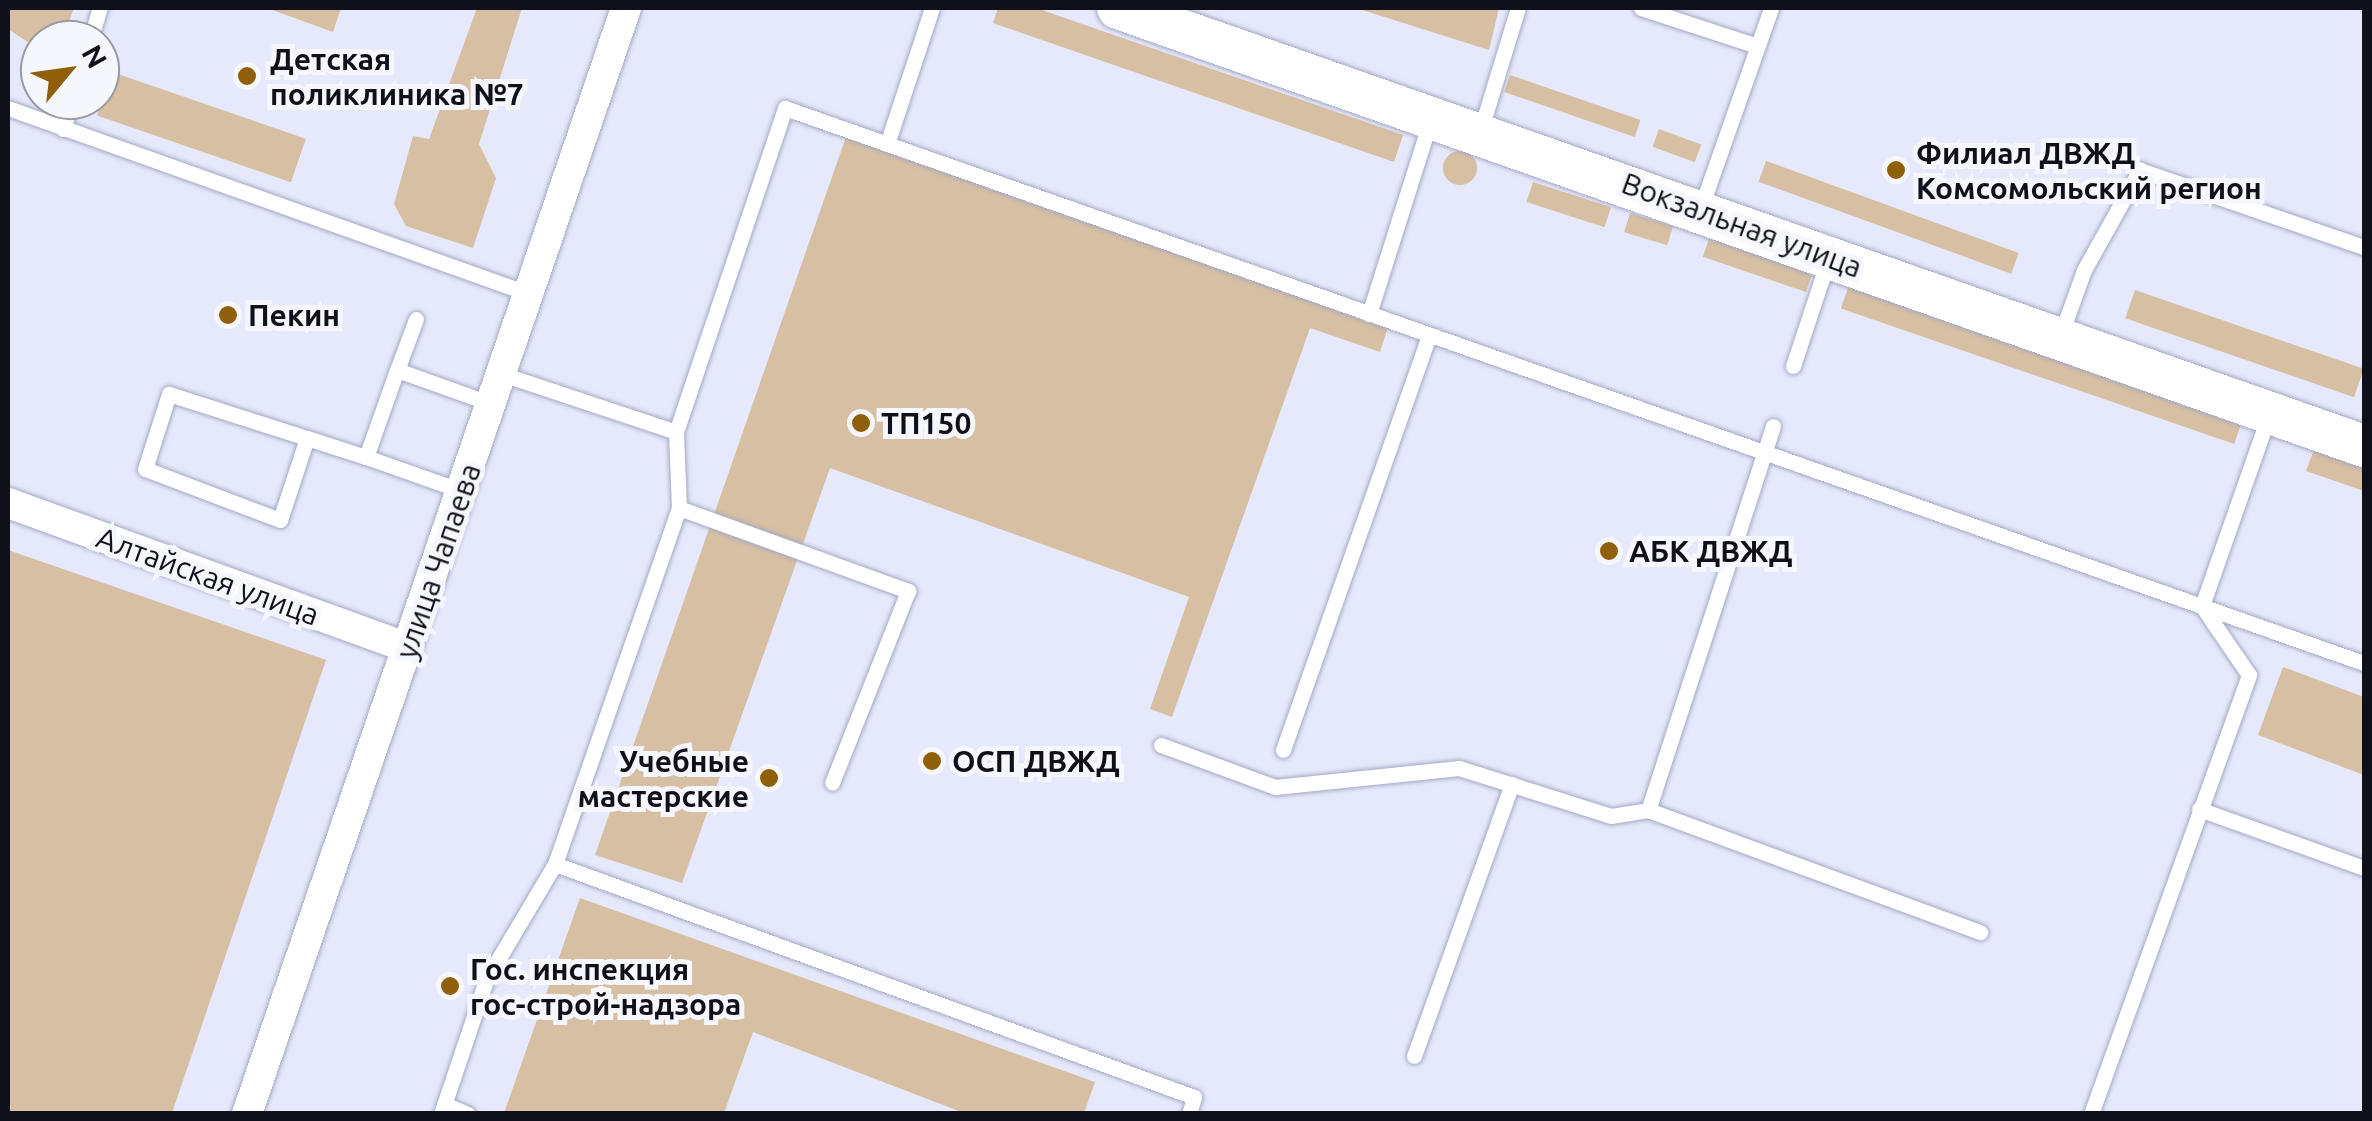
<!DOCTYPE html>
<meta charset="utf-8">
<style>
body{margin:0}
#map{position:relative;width:2372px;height:1121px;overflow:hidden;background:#e6e9fb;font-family:Ubuntu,sans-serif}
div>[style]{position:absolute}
.green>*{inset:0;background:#d6bfa2;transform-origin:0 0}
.round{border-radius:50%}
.roads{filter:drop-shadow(0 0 2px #a3a8c4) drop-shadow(0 0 2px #a3a8c4)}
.lane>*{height:15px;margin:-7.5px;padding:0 7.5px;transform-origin:7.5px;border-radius:7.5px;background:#fff}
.street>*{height:30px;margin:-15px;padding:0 15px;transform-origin:15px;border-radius:15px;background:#fff}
.secondary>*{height:42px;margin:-21px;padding:0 21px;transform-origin:21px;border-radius:21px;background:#fff}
.dots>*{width:28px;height:28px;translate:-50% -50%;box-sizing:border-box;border:5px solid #f6f7fd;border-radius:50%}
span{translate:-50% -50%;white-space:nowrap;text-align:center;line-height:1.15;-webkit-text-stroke:10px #f6f7fd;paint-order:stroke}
.poi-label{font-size:30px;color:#0f101a;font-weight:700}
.left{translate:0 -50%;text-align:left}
.right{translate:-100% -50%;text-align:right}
.street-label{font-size:30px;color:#0f101a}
.frame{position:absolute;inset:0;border:10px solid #0f101a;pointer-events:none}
.north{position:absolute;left:20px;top:20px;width:100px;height:100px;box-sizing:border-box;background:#f6f7fd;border:2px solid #9a9ba2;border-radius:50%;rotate:61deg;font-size:28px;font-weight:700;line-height:40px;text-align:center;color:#0f101a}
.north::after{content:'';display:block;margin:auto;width:35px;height:45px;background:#8f5f09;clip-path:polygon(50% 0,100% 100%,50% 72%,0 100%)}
</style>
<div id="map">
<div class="green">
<div style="clip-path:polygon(8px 8px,74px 8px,62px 40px,40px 40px,40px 50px,8px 29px)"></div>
<div style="clip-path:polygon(267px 8px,341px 8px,333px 32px)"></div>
<div style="clip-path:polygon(477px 8px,522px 8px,479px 144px,496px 178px,473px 248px,406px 226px,394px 204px,413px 136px,429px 139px)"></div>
<div style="clip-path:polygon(998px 8px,1036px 8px,1403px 135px,1394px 162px,993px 23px)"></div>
<div style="clip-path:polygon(1356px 8px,1499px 8px,1489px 50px)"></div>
<div style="left:112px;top:72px;width:205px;height:46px;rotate:19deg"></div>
<div style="left:1510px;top:75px;width:138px;height:18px;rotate:19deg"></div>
<div style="left:1659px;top:129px;width:45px;height:19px;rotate:20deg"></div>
<div style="clip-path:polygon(847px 134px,1388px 327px,1380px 352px,1310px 328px,1172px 717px,1150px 709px,1189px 597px,830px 468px,682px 883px,595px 855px)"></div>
<div class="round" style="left:1443px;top:151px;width:34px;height:34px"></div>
<div style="left:1766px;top:161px;width:269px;height:22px;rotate:20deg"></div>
<div style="left:1533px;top:182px;width:82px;height:21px;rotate:18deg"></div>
<div style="left:1630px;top:213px;width:45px;height:20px;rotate:17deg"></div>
<div style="left:1711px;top:233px;width:109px;height:25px;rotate:19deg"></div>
<div style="left:1850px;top:282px;width:416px;height:28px;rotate:19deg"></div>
<div style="left:2135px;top:290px;width:242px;height:30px;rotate:19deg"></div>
<div style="clip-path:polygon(2316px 444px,2364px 461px,2364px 491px,2306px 471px)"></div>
<div style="clip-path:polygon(8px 550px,326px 660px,172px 1113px,8px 1113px)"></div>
<div style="clip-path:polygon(2283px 667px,2364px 697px,2364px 775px,2258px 735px)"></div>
<div style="clip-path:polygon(580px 898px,1095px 1082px,1084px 1113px,964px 1113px,753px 1032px,724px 1113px,504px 1113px)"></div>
</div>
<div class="roads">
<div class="lane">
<div style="left:1641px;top:8px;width:122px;rotate:18.1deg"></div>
<div style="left:90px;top:40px;width:34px;rotate:-73deg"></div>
<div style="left:8px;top:108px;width:554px;rotate:19.61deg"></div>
<div style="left:63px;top:129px;width:30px;rotate:-73deg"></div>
<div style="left:1480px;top:132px;width:130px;rotate:-73deg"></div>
<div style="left:887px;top:144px;width:143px;rotate:-71.7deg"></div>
<div style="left:1700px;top:210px;width:214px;rotate:-70.6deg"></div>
<div style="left:1369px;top:314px;width:201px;rotate:-72.4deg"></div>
<div style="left:416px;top:319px;width:54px;rotate:110.4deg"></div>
<div style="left:397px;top:370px;width:101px;rotate:19.7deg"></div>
<div style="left:2061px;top:334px;width:68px;rotate:-70.2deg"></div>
<div style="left:2084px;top:270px;width:115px;rotate:-60.8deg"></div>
<div style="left:2140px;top:170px;width:237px;rotate:19deg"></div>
<div style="left:1793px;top:366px;width:112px;rotate:-71.7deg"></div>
<div style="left:502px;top:374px;width:183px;rotate:18.4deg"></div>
<div style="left:1773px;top:426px;width:404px;rotate:108deg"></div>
<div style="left:1648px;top:810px;width:354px;rotate:20.2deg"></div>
<div style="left:307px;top:438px;width:86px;rotate:108.2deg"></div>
<div style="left:280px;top:520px;width:144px;rotate:-159.3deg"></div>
<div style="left:145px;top:469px;width:79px;rotate:-72.3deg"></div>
<div style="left:169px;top:394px;width:145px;rotate:17.7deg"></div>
<div style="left:307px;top:438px;width:62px;rotate:17.9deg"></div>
<div style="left:366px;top:457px;width:102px;rotate:19.5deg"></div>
<div style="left:366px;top:457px;width:92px;rotate:-70.4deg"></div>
<div style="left:679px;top:508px;width:244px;rotate:19.9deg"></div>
<div style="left:908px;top:591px;width:206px;rotate:111.6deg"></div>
<div style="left:1161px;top:745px;width:121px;rotate:20.2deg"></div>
<div style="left:1275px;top:787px;width:185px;rotate:-5.9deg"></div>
<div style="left:1459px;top:768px;width:159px;rotate:17.5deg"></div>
<div style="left:1611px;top:816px;width:37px;rotate:-9deg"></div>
<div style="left:1283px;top:750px;width:440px;rotate:-70.6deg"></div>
<div style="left:2199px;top:809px;width:175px;rotate:19.7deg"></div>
<div style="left:555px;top:864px;width:680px;rotate:20.03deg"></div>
<div style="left:1194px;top:1097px;width:18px;rotate:106deg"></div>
<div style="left:1414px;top:1056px;width:289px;rotate:-70.2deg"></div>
<div style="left:444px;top:1104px;width:26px;rotate:23deg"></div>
<div style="left:441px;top:1114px;width:141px;rotate:-71.4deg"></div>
<div style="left:486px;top:980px;width:135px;rotate:-59.3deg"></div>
<div style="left:555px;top:864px;width:377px;rotate:-70.8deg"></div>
<div style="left:679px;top:508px;width:76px;rotate:-92.3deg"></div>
<div style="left:676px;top:432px;width:342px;rotate:-71.4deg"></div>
<div style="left:785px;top:108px;width:1674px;rotate:19.37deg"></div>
<div style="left:2091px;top:1114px;width:467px;rotate:-70.2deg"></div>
<div style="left:2249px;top:675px;width:83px;rotate:-124.3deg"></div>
<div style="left:2202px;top:606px;width:202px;rotate:-70.7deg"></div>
</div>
<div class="street">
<div style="left:8px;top:503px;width:425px;rotate:19.9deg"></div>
<div style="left:247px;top:1114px;width:1169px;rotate:-71.08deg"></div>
</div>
<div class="secondary">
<div style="left:1118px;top:8px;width:1321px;rotate:19.37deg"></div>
</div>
</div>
<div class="dots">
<div style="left:247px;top:76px;background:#8f5f09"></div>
<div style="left:1896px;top:170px;background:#8f5f09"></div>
<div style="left:228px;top:315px;background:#8f5f09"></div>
<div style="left:861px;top:423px;background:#8f5f09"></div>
<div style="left:1609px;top:551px;background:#8f5f09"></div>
<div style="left:932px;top:761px;background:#8f5f09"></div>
<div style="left:769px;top:778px;background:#8f5f09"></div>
<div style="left:450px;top:986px;background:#8f5f09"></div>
</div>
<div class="poi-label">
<span class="left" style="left:270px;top:76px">Детская<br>поликлиника №7</span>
<span class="left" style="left:1916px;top:170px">Филиал ДВЖД<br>Комсомольский регион</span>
<span class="left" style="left:248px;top:315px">Пекин</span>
<span class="left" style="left:881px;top:423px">ТП150</span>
<span class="left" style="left:1629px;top:551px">АБК ДВЖД</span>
<span class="right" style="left:749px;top:778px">Учебные<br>мастерские</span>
<span class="left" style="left:952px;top:761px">ОСП ДВЖД</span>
<span class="left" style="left:470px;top:986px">Гос. инспекция<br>гос-строй-надзора</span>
</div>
<div class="street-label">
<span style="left:1742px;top:225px;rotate:20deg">Вокзальная улица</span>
<span style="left:438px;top:561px;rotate:-71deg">улица Чапаева</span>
<span style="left:208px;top:576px;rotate:20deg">Алтайская улица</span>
</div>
<div class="frame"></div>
<div class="north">N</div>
</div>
